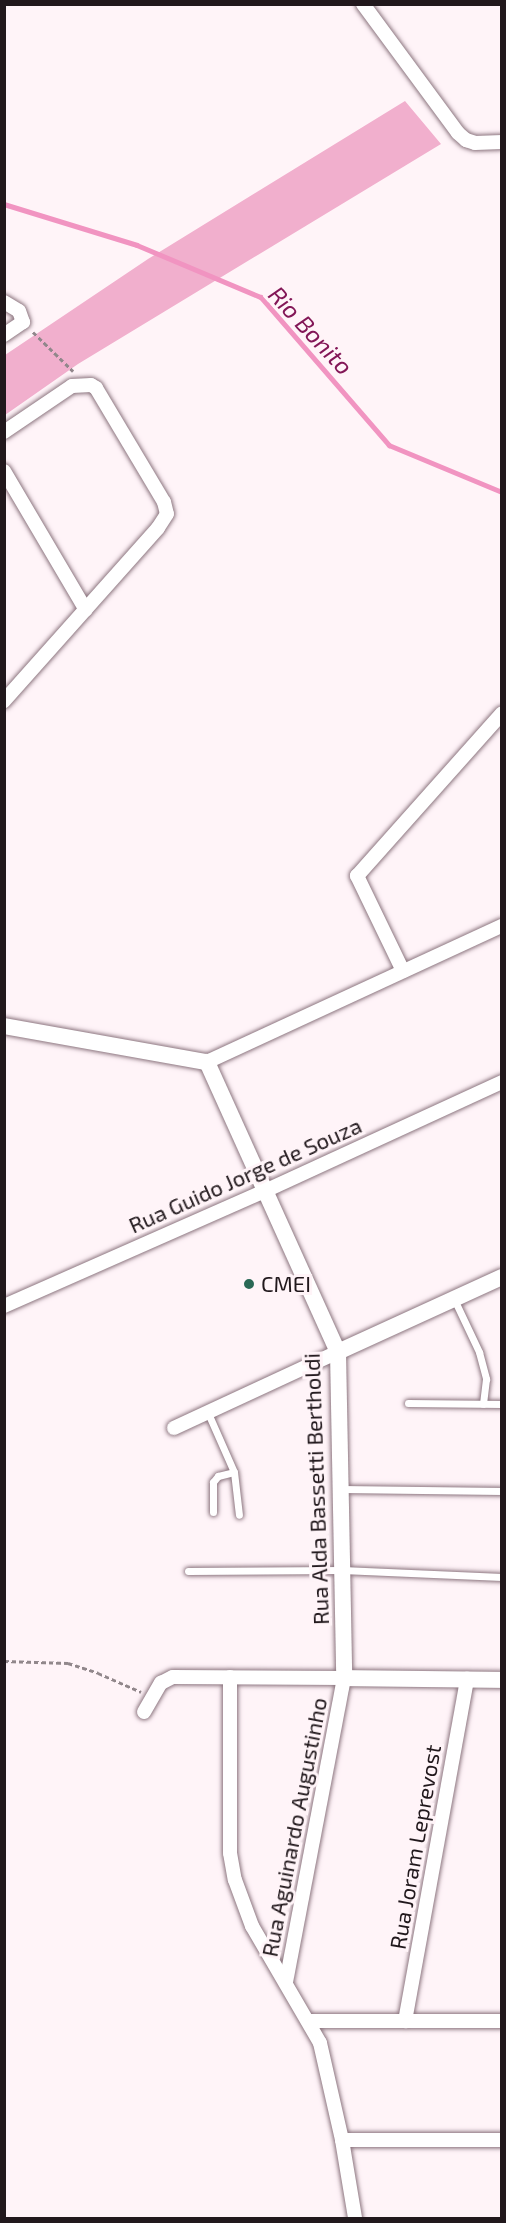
<!DOCTYPE html>
<style>
body{margin:0}
#map{position:relative;width:506px;height:2223px;overflow:hidden;background:#fff4f8;font-family:"Exo 2",sans-serif}
div>[style]{position:absolute}
.green>*{inset:0;background:#f1afcd}
.stream>*{height:4.5px;margin:-2.25px;padding:0 2.25px;transform-origin:2.25px;border-radius:2.25px;background:#f194c1}
.path>*{height:3px;margin-top:-1.5px;transform-origin:0;background:repeating-linear-gradient(90deg,#91878b 0 4.5px,transparent 0 7.5px)}
.roads{filter:drop-shadow(0 0 2px #8d7680) drop-shadow(0 0 2px #8d7680)}
.service>*{height:7px;margin:-3.5px;padding:0 3.5px;transform-origin:3.5px;border-radius:3.5px;background:#fff}
.minor>*{height:14px;margin:-7px;padding:0 7px;transform-origin:7px;border-radius:7px;background:#fff}
.tertiary>*{height:16px;margin:-8px;padding:0 8px;transform-origin:8px;border-radius:8px;background:#fff}
.dots>*{width:16px;height:16px;translate:-50% -50%;box-sizing:border-box;border:3px solid #fff4f8;border-radius:50%}
span{translate:-50% -50%;white-space:nowrap;text-align:center;line-height:1.15;-webkit-text-stroke:6px #fff4f8;paint-order:stroke}
.street-label{font-size:22px;color:#21181c}
.poi-label{font-size:22px;color:#21181c}
.left{translate:0 -50%;text-align:left}
.water-label{font-size:24px;color:#831757;font-style:italic}
.frame{position:absolute;inset:0;border:6px solid #21181c;pointer-events:none}
</style>
<div id="map">
<div class="green">
<div style="clip-path:polygon(405px 101px,441px 144px,78px 364px,5px 415px,5px 355px,148px 259px)"></div>
</div>
<div class="stream">
<div style="left:4px;top:204px;width:139px;rotate:17.1deg"></div>
<div style="left:137px;top:245px;width:134px;rotate:22.8deg"></div>
<div style="left:261px;top:297px;width:196px;rotate:49.1deg"></div>
<div style="left:389px;top:445px;width:122px;rotate:22.6deg"></div>
</div>
<div class="path">
<div style="left:33px;top:332px;width:56px;rotate:44.3deg"></div>
<div style="left:4px;top:1661px;width:64px;rotate:1.8deg"></div>
<div style="left:68px;top:1663px;width:32px;rotate:18deg"></div>
<div style="left:98px;top:1673px;width:47px;rotate:23.8deg"></div>
</div>
<div class="roads">
<div class="service">
<div style="left:454px;top:1299px;width:59px;rotate:64.7deg"></div>
<div style="left:479px;top:1352px;width:28px;rotate:75deg"></div>
<div style="left:486px;top:1379px;width:25px;rotate:97deg"></div>
<div style="left:408px;top:1403px;width:94px;rotate:0.6deg"></div>
<div style="left:208px;top:1413px;width:64px;rotate:66.2deg"></div>
<div style="left:234px;top:1472px;width:43px;rotate:83.4deg"></div>
<div style="left:341px;top:1489px;width:161px;rotate:0.7deg"></div>
<div style="left:213px;top:1512px;width:30px;rotate:-90deg"></div>
<div style="left:213px;top:1482px;width:8px;rotate:-50deg"></div>
<div style="left:218px;top:1476px;width:16px;rotate:-14deg"></div>
<div style="left:188px;top:1571px;width:154px;rotate:-0.4deg"></div>
<div style="left:342px;top:1570px;width:160px;rotate:2.5deg"></div>
</div>
<div class="minor">
<div style="left:363px;top:4px;width:160px;rotate:53.6deg"></div>
<div style="left:458px;top:133px;width:11px;rotate:41deg"></div>
<div style="left:466px;top:140px;width:9px;rotate:18deg"></div>
<div style="left:475px;top:143px;width:27px;rotate:-2deg"></div>
<div style="left:4px;top:302px;width:17px;rotate:31deg"></div>
<div style="left:19px;top:311px;width:12px;rotate:70deg"></div>
<div style="left:23px;top:322px;width:23px;rotate:146deg"></div>
<div style="left:4px;top:432px;width:82px;rotate:-34.1deg"></div>
<div style="left:72px;top:386px;width:19px;rotate:-3deg"></div>
<div style="left:91px;top:385px;width:6px;rotate:31deg"></div>
<div style="left:96px;top:388px;width:133px;rotate:59.2deg"></div>
<div style="left:164px;top:502px;width:12px;rotate:76deg"></div>
<div style="left:167px;top:514px;width:17px;rotate:123deg"></div>
<div style="left:158px;top:528px;width:232px;rotate:131.7deg"></div>
<div style="left:4px;top:471px;width:161px;rotate:59.5deg"></div>
<div style="left:403px;top:971px;width:106px;rotate:-115.8deg"></div>
<div style="left:357px;top:876px;width:218px;rotate:-48.3deg"></div>
<div style="left:207px;top:1062px;width:325px;rotate:-24.8deg"></div>
<div style="left:4px;top:1306px;width:285px;rotate:-23.8deg"></div>
<div style="left:265px;top:1191px;width:261px;rotate:-24.7deg"></div>
<div style="left:174px;top:1428px;width:181px;rotate:-24.9deg"></div>
<div style="left:230px;top:1677px;width:176px;rotate:90deg"></div>
<div style="left:230px;top:1853px;width:27px;rotate:80deg"></div>
<div style="left:235px;top:1880px;width:49px;rotate:69.7deg"></div>
<div style="left:252px;top:1926px;width:135px;rotate:59.8deg"></div>
<div style="left:320px;top:2043px;width:99px;rotate:77.2deg"></div>
<div style="left:342px;top:2140px;width:79px;rotate:80.5deg"></div>
<div style="left:144px;top:1712px;width:34px;rotate:-60deg"></div>
<div style="left:161px;top:1683px;width:13px;rotate:-27deg"></div>
<div style="left:173px;top:1677px;width:171px;rotate:0.3deg"></div>
<div style="left:344px;top:1678px;width:310px;rotate:100.8deg"></div>
<div style="left:310px;top:2021px;width:192px"></div>
<div style="left:405px;top:2021px;width:348px;rotate:-79.7deg"></div>
<div style="left:342px;top:2140px;width:160px"></div>
</div>
<div class="tertiary">
<div style="left:4px;top:1026px;width:206px;rotate:10.1deg"></div>
<div style="left:207px;top:1062px;width:318px;rotate:65.7deg"></div>
<div style="left:338px;top:1352px;width:326px;rotate:88.9deg"></div>
<div style="left:344px;top:1678px;width:158px;rotate:0.7deg"></div>
<div style="left:338px;top:1352px;width:180px;rotate:-24.6deg"></div>
</div>
</div>
<div class="dots">
<div style="left:249px;top:1284px;background:#2a6855"></div>
</div>
<div class="street-label">
<span style="left:245px;top:1175px;rotate:-24deg">Rua Guido Jorge de Souza</span>
<span style="left:316px;top:1489px;rotate:-92deg">Rua Alda Bassetti Bertholdi</span>
<span style="left:294px;top:1827px;rotate:-79deg">Rua Aguinardo Augustinho</span>
<span style="left:415px;top:1847px;rotate:-80deg">Rua Joram Leprevost</span>
</div>
<div class="poi-label">
<span class="left" style="left:261px;top:1284px">CMEI</span>
</div>
<div class="water-label">
<span style="left:311px;top:330px;rotate:47deg">Rio Bonito</span>
</div>
<div class="frame"></div>
</div>
